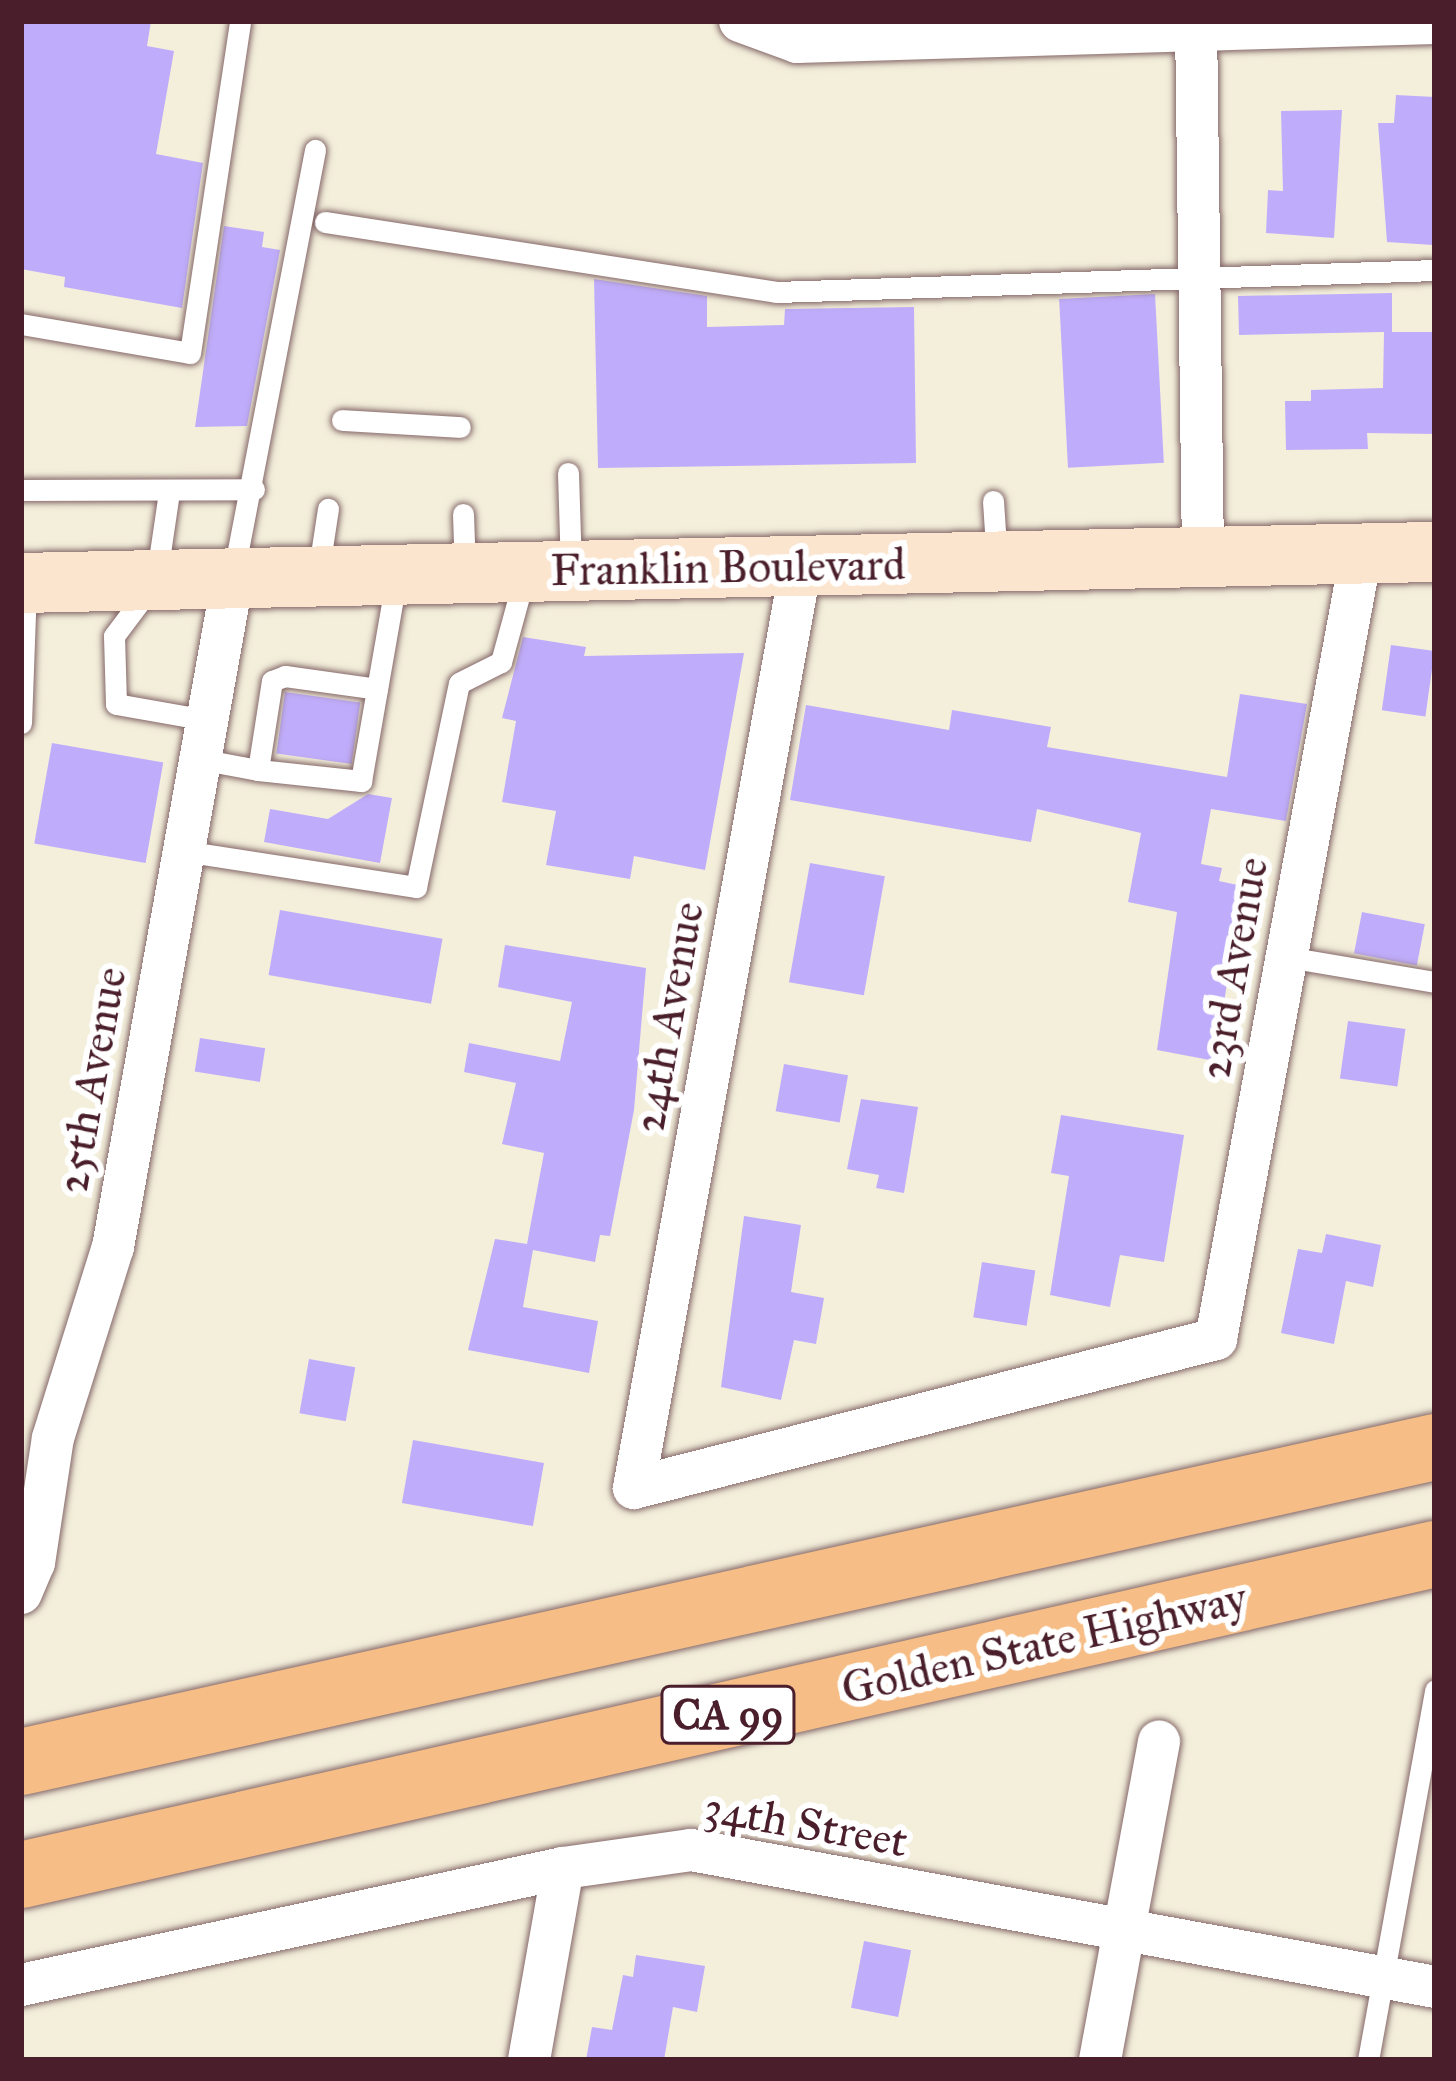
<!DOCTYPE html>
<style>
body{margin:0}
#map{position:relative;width:1456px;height:2081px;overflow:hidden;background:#f3efdb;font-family:"IM FELL Great Primer",serif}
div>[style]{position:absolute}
.building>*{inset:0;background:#bfadfb;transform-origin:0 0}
.roads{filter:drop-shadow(0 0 3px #856869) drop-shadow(0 0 3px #856869)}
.lane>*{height:21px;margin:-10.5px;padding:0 10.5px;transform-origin:10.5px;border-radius:10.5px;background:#fff}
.street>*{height:42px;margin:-21px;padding:0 21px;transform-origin:21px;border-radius:21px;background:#fff}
.secondary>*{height:60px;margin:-30px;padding:0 30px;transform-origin:30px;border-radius:30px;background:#fbe5cf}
.highway>*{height:66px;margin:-33px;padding:0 33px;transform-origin:33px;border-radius:33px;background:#f6be86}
span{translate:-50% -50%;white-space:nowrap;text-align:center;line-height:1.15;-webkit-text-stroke:12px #fff;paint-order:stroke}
.shield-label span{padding:3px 9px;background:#fff;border:3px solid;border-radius:9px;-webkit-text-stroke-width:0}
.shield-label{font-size:42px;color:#4a1f2b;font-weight:700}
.street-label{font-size:45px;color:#4a1f2b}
.frame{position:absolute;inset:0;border:24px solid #4a1f2b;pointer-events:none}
</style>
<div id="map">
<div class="building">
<div style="clip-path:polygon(21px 21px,151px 21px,147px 46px,174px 51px,156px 154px,203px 163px,182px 308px,64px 287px,65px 277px,21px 269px)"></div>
<div style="clip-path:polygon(1396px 95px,1435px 97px,1433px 245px,1387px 242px,1378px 123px,1394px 123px)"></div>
<div style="clip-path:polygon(1342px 110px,1334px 238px,1266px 233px,1268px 190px,1283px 191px,1281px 111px)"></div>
<div style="clip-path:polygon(224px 226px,264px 232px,262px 247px,280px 250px,247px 426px,195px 427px)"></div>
<div style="clip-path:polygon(594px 279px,707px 296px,707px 327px,784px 325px,785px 309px,914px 307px,916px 463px,598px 468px)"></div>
<div style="clip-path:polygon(1392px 293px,1392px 332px,1435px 332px,1435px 434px,1367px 433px,1368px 449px,1286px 450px,1285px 401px,1311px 401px,1311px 390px,1383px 388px,1384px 332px,1239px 335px,1238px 296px)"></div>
<div style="left:1155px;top:294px;width:169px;height:96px;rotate:87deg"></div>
<div style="clip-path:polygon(523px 637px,586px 647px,584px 656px,744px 653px,705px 870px,634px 856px,630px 879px,546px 865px,556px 811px,502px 802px,516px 721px,502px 718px)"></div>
<div style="left:1391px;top:645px;width:44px;height:66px;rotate:8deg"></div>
<div style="left:285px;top:692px;width:76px;height:62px;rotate:8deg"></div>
<div style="clip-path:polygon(1240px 694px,1307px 704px,1286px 821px,1211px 809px,1201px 864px,1222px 868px,1219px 881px,1242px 886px,1215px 1061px,1157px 1050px,1177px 912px,1128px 902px,1141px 833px,1037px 809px,1031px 842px,790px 800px,806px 705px,949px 730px,952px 710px,1051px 727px,1047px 747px,1227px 777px)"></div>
<div style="left:52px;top:743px;width:113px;height:102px;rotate:10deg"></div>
<div style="clip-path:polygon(368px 794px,392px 798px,380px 863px,264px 842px,270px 809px,328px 819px)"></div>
<div style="left:810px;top:863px;width:76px;height:121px;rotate:10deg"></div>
<div style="left:280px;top:910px;width:165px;height:66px;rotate:10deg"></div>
<div style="left:1362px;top:912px;width:64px;height:42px;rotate:11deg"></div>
<div style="clip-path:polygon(505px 945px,646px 968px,634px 1110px,610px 1236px,600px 1235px,595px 1262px,533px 1250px,523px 1307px,598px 1321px,589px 1373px,468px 1350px,495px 1239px,527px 1244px,544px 1153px,502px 1144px,516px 1083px,464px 1072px,469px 1043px,560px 1061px,572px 1002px,498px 987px)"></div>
<div style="left:1348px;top:1021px;width:58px;height:58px;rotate:8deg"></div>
<div style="left:200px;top:1038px;width:66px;height:34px;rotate:9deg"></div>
<div style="left:784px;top:1064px;width:65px;height:48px;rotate:10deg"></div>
<div style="clip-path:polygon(861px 1099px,918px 1107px,904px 1193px,876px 1188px,879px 1175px,847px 1169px)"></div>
<div style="clip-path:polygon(1061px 1115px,1184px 1135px,1164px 1262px,1120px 1255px,1110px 1307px,1050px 1295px,1069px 1176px,1051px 1173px)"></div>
<div style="clip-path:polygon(744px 1216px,801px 1225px,791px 1292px,824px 1298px,816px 1344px,794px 1340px,781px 1400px,721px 1387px)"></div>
<div style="clip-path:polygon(1326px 1234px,1381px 1245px,1373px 1287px,1346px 1281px,1334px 1344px,1281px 1333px,1298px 1249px,1322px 1253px)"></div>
<div style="left:982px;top:1262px;width:54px;height:56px;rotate:9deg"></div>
<div style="left:309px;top:1359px;width:47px;height:55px;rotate:10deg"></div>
<div style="left:413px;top:1440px;width:133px;height:64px;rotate:10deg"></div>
<div style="left:864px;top:1941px;width:48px;height:68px;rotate:11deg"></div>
<div style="clip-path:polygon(636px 1955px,705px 1966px,697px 2012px,673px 2007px,664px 2060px,586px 2060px,592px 2027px,612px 2030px,623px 1975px,633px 1977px)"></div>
</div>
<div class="roads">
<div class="lane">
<div style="left:325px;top:222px;width:456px;rotate:8.8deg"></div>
<div style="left:776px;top:292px;width:659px;rotate:-1.91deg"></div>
<div style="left:21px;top:324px;width:171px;rotate:9.7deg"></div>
<div style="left:190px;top:353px;width:336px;rotate:-81.4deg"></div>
<div style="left:342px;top:420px;width:118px;rotate:3.4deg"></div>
<div style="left:568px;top:473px;width:96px;rotate:88.2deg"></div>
<div style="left:21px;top:490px;width:233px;rotate:-0.2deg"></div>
<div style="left:169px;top:492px;width:89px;rotate:98.4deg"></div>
<div style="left:156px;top:580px;width:70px;rotate:126.9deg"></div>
<div style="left:114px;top:636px;width:68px;rotate:88.3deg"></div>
<div style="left:116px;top:704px;width:92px;rotate:10deg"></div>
<div style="left:993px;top:501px;width:60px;rotate:86.2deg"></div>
<div style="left:463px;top:514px;width:58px;rotate:88deg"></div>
<div style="left:318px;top:574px;width:66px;rotate:-81.3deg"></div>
<div style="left:233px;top:576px;width:434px;rotate:-79.1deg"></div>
<div style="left:21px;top:723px;width:134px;rotate:-87.9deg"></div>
<div style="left:199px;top:759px;width:60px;rotate:10.6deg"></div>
<div style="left:258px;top:770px;width:90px;rotate:-81.1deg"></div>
<div style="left:272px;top:681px;width:14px;rotate:-21deg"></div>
<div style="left:285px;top:676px;width:93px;rotate:8deg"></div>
<div style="left:258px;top:770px;width:104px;rotate:6.1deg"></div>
<div style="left:361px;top:781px;width:204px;rotate:-80.1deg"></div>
<div style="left:183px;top:851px;width:236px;rotate:8.8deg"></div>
<div style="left:416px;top:887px;width:208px;rotate:-78.1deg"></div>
<div style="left:459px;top:683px;width:47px;rotate:-26.6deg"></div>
<div style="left:501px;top:662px;width:87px;rotate:-74.7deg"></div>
<div style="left:1287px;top:957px;width:150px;rotate:9.6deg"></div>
<div style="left:1368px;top:2060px;width:376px;rotate:-79.7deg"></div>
</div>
<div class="street">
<div style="left:740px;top:21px;width:61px;rotate:20.2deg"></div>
<div style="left:797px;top:42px;width:638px;rotate:-1.71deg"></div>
<div style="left:1196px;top:21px;width:536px;rotate:89.25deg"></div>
<div style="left:801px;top:565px;width:938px;rotate:100.26deg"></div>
<div style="left:634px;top:1488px;width:601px;rotate:-14.36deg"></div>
<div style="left:1216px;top:1339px;width:798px;rotate:-79.53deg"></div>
<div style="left:21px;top:1593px;width:33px;rotate:-67deg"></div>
<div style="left:34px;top:1563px;width:126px;rotate:-81.4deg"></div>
<div style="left:53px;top:1438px;width:200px;rotate:-72.6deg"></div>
<div style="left:113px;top:1247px;width:681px;rotate:-79.85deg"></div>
<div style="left:21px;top:1985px;width:554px;rotate:-12.18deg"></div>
<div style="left:563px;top:1868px;width:129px;rotate:-8deg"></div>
<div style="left:691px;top:1850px;width:757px;rotate:10.43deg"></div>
<div style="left:529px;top:2060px;width:195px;rotate:-80deg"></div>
<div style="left:1100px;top:2060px;width:324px;rotate:-79.5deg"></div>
</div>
<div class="secondary">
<div style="left:21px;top:583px;width:1414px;rotate:-1.26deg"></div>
</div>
<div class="highway">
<div style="left:21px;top:1762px;width:1449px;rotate:-12.56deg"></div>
<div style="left:21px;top:1875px;width:1450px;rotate:-12.79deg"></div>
</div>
</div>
<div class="shield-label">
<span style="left:728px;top:1715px">CA 99</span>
</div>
<div class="street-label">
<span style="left:728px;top:567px;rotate:-1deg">Franklin Boulevard</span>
<span style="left:1233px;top:968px;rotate:-80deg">23rd Avenue</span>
<span style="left:668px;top:1017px;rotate:-80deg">24th Avenue</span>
<span style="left:91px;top:1080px;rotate:-80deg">25th Avenue</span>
<span style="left:1044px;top:1643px;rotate:-13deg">Golden State Highway</span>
<span style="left:806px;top:1824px;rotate:10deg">34th Street</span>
</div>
<div class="frame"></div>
</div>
